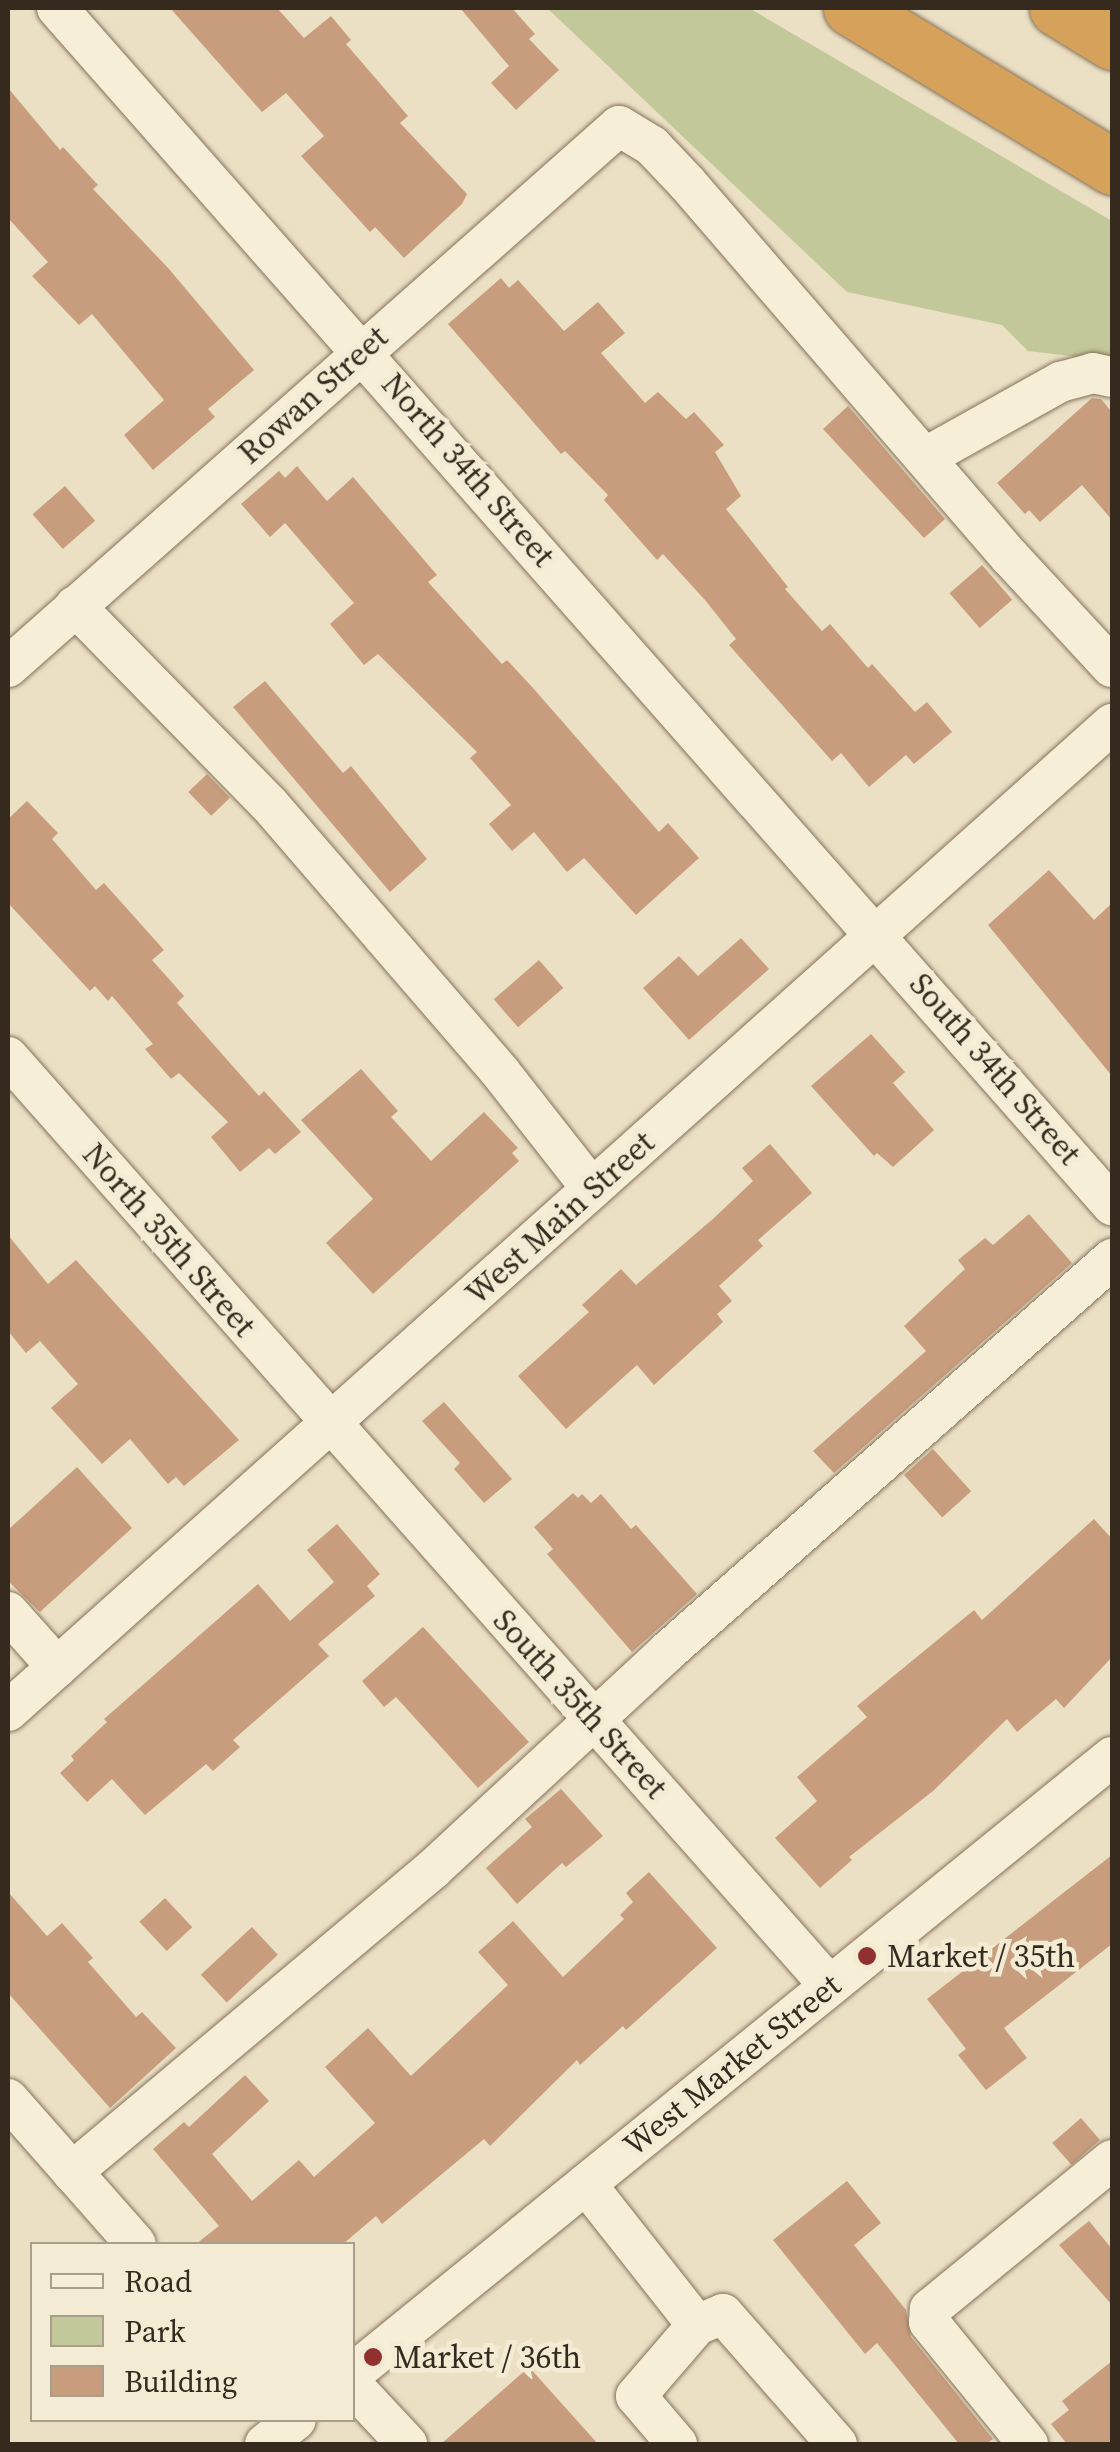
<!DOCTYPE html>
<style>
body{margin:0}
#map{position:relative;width:1120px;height:2452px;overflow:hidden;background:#ebe0c4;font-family:"Source Serif 4",serif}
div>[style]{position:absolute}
.green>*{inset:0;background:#c2c899}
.building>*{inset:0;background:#c79d7d;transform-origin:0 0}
.roads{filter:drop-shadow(0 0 2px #85725c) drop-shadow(0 0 2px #85725c)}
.minor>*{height:40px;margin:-20px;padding:0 20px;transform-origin:20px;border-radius:20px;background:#f6eed7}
.highway>*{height:55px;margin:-27.5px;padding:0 27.5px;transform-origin:27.5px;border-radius:27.5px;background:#d5a15b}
.dots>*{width:28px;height:28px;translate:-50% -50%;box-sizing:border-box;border:5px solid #f3ebd3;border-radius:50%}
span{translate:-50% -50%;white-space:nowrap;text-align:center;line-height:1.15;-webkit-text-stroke:9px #f3ebd3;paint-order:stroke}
.street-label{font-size:32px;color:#362a1f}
.poi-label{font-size:32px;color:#362a1f}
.left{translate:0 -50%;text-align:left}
.frame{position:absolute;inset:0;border:10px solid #362a1f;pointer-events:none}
.legend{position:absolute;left:30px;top:2242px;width:325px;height:180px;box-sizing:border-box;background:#f3ebd3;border:2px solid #a79e8b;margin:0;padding:12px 18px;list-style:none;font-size:30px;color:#362a1f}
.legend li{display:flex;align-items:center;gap:20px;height:50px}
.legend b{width:50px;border:2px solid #a79e8b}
</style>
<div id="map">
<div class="green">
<div style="clip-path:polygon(547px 8px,749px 8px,1112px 221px,1112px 361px,1028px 351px,1002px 325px,847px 292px)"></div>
</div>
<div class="building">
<div style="clip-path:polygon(170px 8px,277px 8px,304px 38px,331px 16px,351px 40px,346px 44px,408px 116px,400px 123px,467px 194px,462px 204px,404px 258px,375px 227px,370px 232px,301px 156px,324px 136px,286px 93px,262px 112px)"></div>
<div style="clip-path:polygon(460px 8px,512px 8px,535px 34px,529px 39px,559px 70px,516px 110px,491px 83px,509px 66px)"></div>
<div style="clip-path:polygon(8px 88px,60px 150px,63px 147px,98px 185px,93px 189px,169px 269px,254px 370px,208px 409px,215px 417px,153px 470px,124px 435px,164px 400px,92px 314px,79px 325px,32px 276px,48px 262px,8px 218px)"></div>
<div style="clip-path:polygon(501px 278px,509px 288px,518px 280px,564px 331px,598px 302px,625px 333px,601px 353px,645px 403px,658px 392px,686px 419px,694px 412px,724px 445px,715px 452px,741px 496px,726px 509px,788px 587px,785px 589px,822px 631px,830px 624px,868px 668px,872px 664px,915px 712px,927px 702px,952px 732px,914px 764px,906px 755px,869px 787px,841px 753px,832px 761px,729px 645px,736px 639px,705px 600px,663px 554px,657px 560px,604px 500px,608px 495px,565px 451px,561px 454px,448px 324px)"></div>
<div style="clip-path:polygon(1092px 398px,1101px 399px,1112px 412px,1112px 520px,1082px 485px,1040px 522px,1029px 510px,1025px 514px,997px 483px)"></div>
<div style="clip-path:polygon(848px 406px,945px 519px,924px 538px,823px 429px)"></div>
<div style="clip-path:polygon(297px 466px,327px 501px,353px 477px,437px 575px,428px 582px,502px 664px,507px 660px,533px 688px,659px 832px,668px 823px,699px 858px,636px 915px,584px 858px,567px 872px,534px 832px,512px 851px,489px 824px,511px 805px,470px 758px,477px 752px,378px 654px,364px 665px,330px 624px,354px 603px,285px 523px,270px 537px,241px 504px,279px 471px,285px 478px)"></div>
<div style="left:65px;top:486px;width:46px;height:43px;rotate:49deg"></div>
<div style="left:982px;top:565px;width:46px;height:43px;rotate:49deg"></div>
<div style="clip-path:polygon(265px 681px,343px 773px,351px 766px,427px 859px,390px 892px,233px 707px)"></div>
<div style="left:207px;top:774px;width:33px;height:26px;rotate:46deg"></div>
<div style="clip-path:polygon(27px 801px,58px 833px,52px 839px,96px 890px,104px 883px,164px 950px,152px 960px,184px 996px,177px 1003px,259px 1096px,264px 1091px,301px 1132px,275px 1154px,269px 1148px,240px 1172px,211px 1137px,228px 1122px,179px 1073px,171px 1079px,145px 1049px,153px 1044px,112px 996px,108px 1001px,95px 986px,90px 991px,8px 903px,8px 819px)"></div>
<div style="clip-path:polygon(1049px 870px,1094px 920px,1112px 903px,1112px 1076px,988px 925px)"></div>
<div style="clip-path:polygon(741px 938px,769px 969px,689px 1040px,643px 988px,679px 956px,698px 976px)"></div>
<div style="left:539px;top:960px;width:37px;height:60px;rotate:49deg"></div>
<div style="clip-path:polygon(871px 1034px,905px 1072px,893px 1083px,934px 1130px,893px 1167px,877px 1153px,874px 1156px,811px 1086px)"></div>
<div style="clip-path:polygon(361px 1069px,398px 1111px,391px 1117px,431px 1161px,484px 1112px,518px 1148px,512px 1153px,519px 1161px,373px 1294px,326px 1243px,373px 1199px,301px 1120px)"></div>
<div style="clip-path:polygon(770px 1144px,812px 1193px,758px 1240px,763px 1246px,719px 1286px,732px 1301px,717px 1314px,723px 1322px,654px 1385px,637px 1365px,566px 1429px,518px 1376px,589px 1312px,582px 1305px,621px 1269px,636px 1285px,714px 1218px,753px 1181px,742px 1168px)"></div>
<div style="clip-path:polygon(1029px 1214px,1072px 1263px,834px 1473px,813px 1451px,926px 1351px,904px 1326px,965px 1269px,958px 1260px,985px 1238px,993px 1245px)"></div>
<div style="clip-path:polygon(8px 1235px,48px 1284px,76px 1260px,239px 1440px,184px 1486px,176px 1477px,168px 1484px,130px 1439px,102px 1464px,51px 1408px,78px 1384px,40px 1341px,26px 1353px,8px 1331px)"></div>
<div style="clip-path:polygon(444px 1402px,512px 1479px,484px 1503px,454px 1469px,460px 1463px,422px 1421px)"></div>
<div style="left:933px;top:1449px;width:57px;height:39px;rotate:48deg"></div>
<div style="clip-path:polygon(77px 1467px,132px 1528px,40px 1612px,8px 1581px,8px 1530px)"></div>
<div style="clip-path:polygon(573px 1493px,578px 1498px,582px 1494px,591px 1503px,601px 1494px,631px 1529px,636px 1525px,697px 1594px,632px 1652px,547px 1554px,553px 1549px,534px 1527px)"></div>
<div style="clip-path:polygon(1094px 1519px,1112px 1539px,1112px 1657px,1064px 1708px,1056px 1699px,1017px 1732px,1007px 1719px,933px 1791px,849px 1857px,852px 1860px,820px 1888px,775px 1838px,817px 1801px,797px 1777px,867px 1717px,857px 1706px,974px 1610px,982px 1620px)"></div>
<div style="clip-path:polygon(337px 1524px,380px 1574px,367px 1586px,375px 1596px,318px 1644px,329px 1656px,233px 1740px,240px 1747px,213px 1771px,206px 1764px,145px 1815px,112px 1779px,87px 1802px,60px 1773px,74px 1760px,71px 1756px,107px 1722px,104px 1719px,258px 1584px,290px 1621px,334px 1582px,307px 1550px)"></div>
<div style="clip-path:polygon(423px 1627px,529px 1742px,478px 1788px,396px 1697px,384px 1707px,362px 1681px)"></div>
<div style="clip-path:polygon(561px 1789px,603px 1836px,566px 1867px,562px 1863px,517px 1904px,486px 1868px,532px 1827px,525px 1819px)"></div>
<div style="clip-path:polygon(1112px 1855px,1112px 1944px,1004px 2028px,1027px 2058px,986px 2090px,958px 2055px,966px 2049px,927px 1999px)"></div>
<div style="clip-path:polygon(649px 1872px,717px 1948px,626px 2030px,623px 2026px,580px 2065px,577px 2060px,490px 2146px,484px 2139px,382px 2224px,376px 2216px,343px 2244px,196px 2244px,219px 2226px,153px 2149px,184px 2122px,189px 2127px,245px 2075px,269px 2101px,212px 2154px,252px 2201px,299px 2160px,314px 2177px,375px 2123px,325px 2067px,368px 2028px,411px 2076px,508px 1985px,478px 1952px,513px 1921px,563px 1977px,624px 1919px,620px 1915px,633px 1902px,626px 1893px)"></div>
<div style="clip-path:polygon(8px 1892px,47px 1936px,62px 1923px,93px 1958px,88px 1962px,136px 2017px,142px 2012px,176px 2048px,110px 2108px,8px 1993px)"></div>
<div style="left:165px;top:1898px;width:40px;height:35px;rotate:47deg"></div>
<div style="left:252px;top:1927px;width:38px;height:70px;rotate:47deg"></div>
<div style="left:1081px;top:2118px;width:29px;height:38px;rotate:49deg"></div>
<div style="clip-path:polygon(847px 2181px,881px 2223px,854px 2245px,906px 2310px,911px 2337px,993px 2439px,986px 2444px,959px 2444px,877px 2343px,865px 2354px,773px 2240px)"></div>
<div style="clip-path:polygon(1089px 2221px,1112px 2249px,1112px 2305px,1059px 2245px)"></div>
<div style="clip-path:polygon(1112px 2361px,1112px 2444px,1067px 2444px,1051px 2424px,1069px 2410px,1062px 2401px)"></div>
<div style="clip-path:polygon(529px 2367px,598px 2444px,441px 2444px)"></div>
</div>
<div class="roads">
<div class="minor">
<div style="left:57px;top:8px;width:1596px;rotate:48.61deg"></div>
<div style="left:926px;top:457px;width:154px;rotate:-29.2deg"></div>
<div style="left:1060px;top:382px;width:34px;rotate:-15deg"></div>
<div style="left:1093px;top:373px;width:19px;rotate:12deg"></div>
<div style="left:75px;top:606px;width:277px;rotate:45.6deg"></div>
<div style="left:269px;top:804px;width:355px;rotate:49.2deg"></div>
<div style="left:501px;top:1073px;width:147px;rotate:51.9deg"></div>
<div style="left:8px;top:667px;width:816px;rotate:-41.52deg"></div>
<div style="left:619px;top:126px;width:39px;rotate:31deg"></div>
<div style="left:652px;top:146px;width:51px;rotate:46.6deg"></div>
<div style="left:687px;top:183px;width:494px;rotate:49.2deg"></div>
<div style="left:1010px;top:557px;width:150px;rotate:47.2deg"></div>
<div style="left:8px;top:1057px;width:1240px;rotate:48.5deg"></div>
<div style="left:8px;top:1612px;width:74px;rotate:48.3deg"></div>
<div style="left:8px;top:1711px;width:1481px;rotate:-41.8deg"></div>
<div style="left:8px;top:2099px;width:193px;rotate:48.6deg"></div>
<div style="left:72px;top:2172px;width:471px;rotate:-40deg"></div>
<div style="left:433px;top:1869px;width:319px;rotate:-42.8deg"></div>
<div style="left:667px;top:1652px;width:594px;rotate:-41.45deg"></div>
<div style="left:586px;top:2184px;width:179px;rotate:51.8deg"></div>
<div style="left:352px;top:2374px;width:979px;rotate:-39.07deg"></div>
<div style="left:352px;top:2385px;width:81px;rotate:47deg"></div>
<div style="left:265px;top:2444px;width:39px;rotate:-38deg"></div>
<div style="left:677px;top:2444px;width:63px;rotate:-130.5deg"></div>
<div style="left:636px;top:2396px;width:94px;rotate:-49.3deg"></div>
<div style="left:697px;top:2325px;width:28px;rotate:-23deg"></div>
<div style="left:723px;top:2314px;width:173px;rotate:48.8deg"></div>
<div style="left:1028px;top:2444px;width:157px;rotate:-129.1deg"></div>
<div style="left:929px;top:2322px;width:13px;rotate:-86deg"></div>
<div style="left:930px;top:2309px;width:235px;rotate:-39.3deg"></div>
</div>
<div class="highway">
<div style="left:851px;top:8px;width:306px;rotate:31.3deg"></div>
<div style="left:1057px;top:8px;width:65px;rotate:31.7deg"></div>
</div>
</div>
<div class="dots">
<div style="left:867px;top:1956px;background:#903130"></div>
<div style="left:373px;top:2357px;background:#903130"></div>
</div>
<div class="street-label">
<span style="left:313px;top:395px;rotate:-42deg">Rowan Street</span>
<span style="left:468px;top:470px;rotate:49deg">North 34th Street</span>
<span style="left:995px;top:1069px;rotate:49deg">South 34th Street</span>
<span style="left:560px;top:1218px;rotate:-42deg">West Main Street</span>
<span style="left:169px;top:1240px;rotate:49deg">North 35th Street</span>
<span style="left:580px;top:1704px;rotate:48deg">South 35th Street</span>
<span style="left:732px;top:2065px;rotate:-39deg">West Market Street</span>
</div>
<div class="poi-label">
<span class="left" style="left:887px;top:1956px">Market / 35th</span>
<span class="left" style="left:393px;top:2357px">Market / 36th</span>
</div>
<div class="frame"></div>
<ul class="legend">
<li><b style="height:12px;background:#f6eed7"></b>Road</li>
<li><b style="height:28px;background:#c2c899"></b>Park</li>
<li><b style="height:28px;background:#c79d7d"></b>Building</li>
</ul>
</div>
